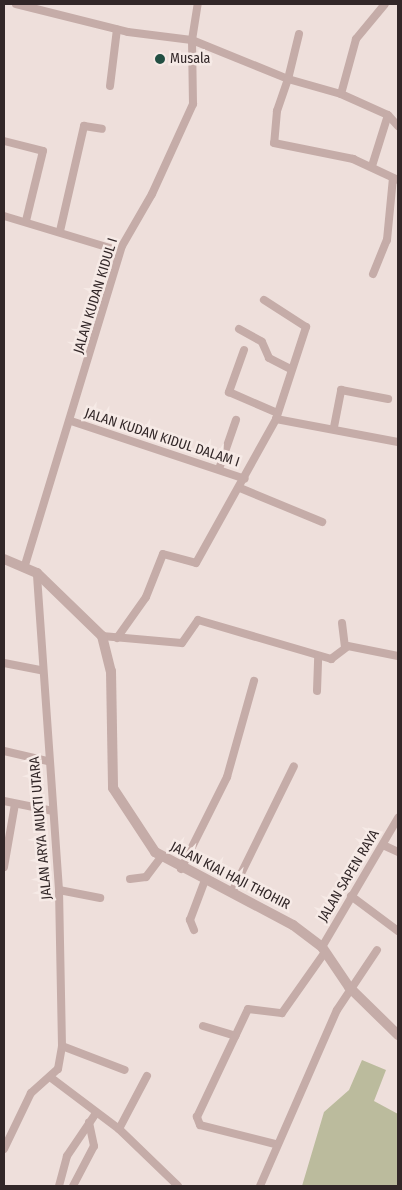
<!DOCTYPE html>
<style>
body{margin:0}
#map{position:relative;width:402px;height:1190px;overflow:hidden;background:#eedfdb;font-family:"Fira Sans Condensed",sans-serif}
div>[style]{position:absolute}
.green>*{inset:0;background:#bbbb9d}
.minor>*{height:8px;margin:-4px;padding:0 4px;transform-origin:4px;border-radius:4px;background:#c5aca8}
.tertiary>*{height:10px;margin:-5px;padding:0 5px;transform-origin:5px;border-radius:5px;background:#c5aca8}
.dots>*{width:14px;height:14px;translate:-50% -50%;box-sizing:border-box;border:2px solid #f6eae6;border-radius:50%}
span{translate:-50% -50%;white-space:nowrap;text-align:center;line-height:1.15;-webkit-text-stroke:5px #f6eae6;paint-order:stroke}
.poi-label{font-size:14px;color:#322728}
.left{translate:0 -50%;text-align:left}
.street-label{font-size:14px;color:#322728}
.frame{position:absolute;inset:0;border:5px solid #322728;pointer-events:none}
</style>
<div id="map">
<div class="green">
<div style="clip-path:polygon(362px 1060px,386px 1070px,374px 1101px,398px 1114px,398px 1186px,302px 1186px,324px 1112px,349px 1090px)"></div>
</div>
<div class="minor">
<div style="left:16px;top:4px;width:115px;rotate:14deg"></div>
<div style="left:128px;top:32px;width:64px;rotate:7.1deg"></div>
<div style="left:192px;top:40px;width:104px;rotate:22.1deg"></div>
<div style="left:288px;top:79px;width:34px;rotate:109deg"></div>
<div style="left:277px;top:111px;width:32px;rotate:95deg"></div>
<div style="left:274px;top:143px;width:81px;rotate:11.4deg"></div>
<div style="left:353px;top:159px;width:50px;rotate:25deg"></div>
<div style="left:299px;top:34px;width:46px;rotate:103.7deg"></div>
<div style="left:288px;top:79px;width:55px;rotate:15.8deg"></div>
<div style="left:341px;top:94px;width:51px;rotate:24.1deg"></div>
<div style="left:388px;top:115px;width:15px;rotate:48deg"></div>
<div style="left:110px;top:86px;width:57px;rotate:-83deg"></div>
<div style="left:341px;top:94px;width:57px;rotate:-74.7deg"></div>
<div style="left:356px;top:39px;width:45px;rotate:-50.4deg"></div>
<div style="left:4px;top:141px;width:40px;rotate:14.4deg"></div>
<div style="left:43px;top:151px;width:72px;rotate:103.7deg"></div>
<div style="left:372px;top:166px;width:53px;rotate:-72.6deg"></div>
<div style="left:4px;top:216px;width:121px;rotate:16.8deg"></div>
<div style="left:60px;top:231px;width:108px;rotate:-77.1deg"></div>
<div style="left:84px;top:126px;width:18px;rotate:9deg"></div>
<div style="left:373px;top:274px;width:37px;rotate:-68deg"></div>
<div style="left:387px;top:240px;width:62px;rotate:-84.5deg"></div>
<div style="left:239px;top:329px;width:26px;rotate:29deg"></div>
<div style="left:262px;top:342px;width:17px;rotate:66deg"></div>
<div style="left:269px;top:358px;width:25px;rotate:27deg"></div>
<div style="left:244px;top:350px;width:45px;rotate:109.7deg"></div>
<div style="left:229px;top:392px;width:50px;rotate:23.5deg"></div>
<div style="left:276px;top:419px;width:124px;rotate:10.7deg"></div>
<div style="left:71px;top:421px;width:183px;rotate:18.4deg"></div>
<div style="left:334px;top:427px;width:38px;rotate:-79deg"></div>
<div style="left:341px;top:390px;width:48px;rotate:10.8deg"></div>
<div style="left:219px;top:469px;width:52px;rotate:-70.9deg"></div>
<div style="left:240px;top:488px;width:89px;rotate:22.5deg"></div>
<div style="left:25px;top:565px;width:333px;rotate:-73.1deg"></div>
<div style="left:122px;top:246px;width:60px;rotate:-60deg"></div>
<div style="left:152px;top:194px;width:99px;rotate:-65.5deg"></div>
<div style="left:193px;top:104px;width:64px;rotate:-90.9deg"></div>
<div style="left:192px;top:40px;width:36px;rotate:-81deg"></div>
<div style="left:342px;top:623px;width:23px;rotate:83deg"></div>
<div style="left:102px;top:636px;width:80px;rotate:5deg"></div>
<div style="left:182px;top:643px;width:28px;rotate:-55deg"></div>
<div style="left:198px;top:620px;width:139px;rotate:16.3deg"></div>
<div style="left:331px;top:659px;width:21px;rotate:-37deg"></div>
<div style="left:348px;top:646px;width:51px;rotate:11.3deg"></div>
<div style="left:117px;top:638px;width:50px;rotate:-54.7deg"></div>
<div style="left:146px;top:597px;width:46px;rotate:-68.4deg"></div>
<div style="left:163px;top:554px;width:34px;rotate:15deg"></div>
<div style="left:196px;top:563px;width:165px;rotate:-60.9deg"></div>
<div style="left:276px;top:419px;width:97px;rotate:-71.9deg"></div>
<div style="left:306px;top:327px;width:50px;rotate:-147.3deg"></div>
<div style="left:4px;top:663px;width:38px;rotate:11deg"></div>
<div style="left:317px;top:691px;width:35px;rotate:-88deg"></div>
<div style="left:4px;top:751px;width:44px;rotate:13.1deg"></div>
<div style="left:4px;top:801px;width:50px;rotate:11.5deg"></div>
<div style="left:383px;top:845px;width:17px;rotate:25deg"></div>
<div style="left:4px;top:867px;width:64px;rotate:-80.1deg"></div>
<div style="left:181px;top:869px;width:103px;rotate:-63.4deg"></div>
<div style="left:227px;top:777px;width:100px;rotate:-74.3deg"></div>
<div style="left:130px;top:879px;width:16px;rotate:-7deg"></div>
<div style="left:146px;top:877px;width:25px;rotate:-53deg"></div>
<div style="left:59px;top:890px;width:42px;rotate:11deg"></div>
<div style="left:232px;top:892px;width:140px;rotate:-63.8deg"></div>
<div style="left:351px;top:896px;width:59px;rotate:36.7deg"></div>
<div style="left:194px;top:930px;width:11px;rotate:-112deg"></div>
<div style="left:190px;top:920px;width:43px;rotate:-69.4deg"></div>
<div style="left:322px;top:947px;width:150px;rotate:-59.5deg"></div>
<div style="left:203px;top:1026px;width:34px;rotate:17deg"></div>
<div style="left:62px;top:1046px;width:67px;rotate:20.9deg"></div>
<div style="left:50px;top:1077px;width:86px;rotate:37deg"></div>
<div style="left:119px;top:1129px;width:82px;rotate:44deg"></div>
<div style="left:119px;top:1129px;width:60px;rotate:-62.2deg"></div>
<div style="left:275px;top:1144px;width:77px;rotate:-165.8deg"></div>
<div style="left:200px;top:1125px;width:9px;rotate:-111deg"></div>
<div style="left:197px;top:1117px;width:119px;rotate:-64.7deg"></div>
<div style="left:248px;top:1009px;width:34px;rotate:7deg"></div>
<div style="left:282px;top:1013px;width:75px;rotate:-54.8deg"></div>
<div style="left:4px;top:1149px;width:62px;rotate:-64.3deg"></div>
<div style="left:31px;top:1093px;width:36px;rotate:-42deg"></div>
<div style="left:58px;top:1069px;width:23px;rotate:-80deg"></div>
<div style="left:62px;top:1046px;width:156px;rotate:-91.1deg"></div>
<div style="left:59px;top:890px;width:318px;rotate:-94deg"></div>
<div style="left:59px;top:1186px;width:31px;rotate:-75deg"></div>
<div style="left:67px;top:1156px;width:52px;rotate:-56deg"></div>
<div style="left:73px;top:1186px;width:45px;rotate:-62.3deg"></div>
<div style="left:94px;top:1146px;width:24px;rotate:-102deg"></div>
<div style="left:260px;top:1186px;width:192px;rotate:-66.4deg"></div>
<div style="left:337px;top:1010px;width:72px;rotate:-56.3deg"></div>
</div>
<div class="tertiary">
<div style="left:4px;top:559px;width:36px;rotate:23deg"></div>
<div style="left:37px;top:573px;width:91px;rotate:44.1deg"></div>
<div style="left:102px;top:636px;width:36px;rotate:76deg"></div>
<div style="left:111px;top:671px;width:117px;rotate:89deg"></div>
<div style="left:113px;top:788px;width:77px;rotate:56.7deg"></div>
<div style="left:155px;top:852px;width:156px;rotate:27.9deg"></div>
<div style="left:293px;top:925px;width:36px;rotate:37deg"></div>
<div style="left:322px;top:947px;width:48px;rotate:56deg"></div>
<div style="left:349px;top:987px;width:69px;rotate:44.4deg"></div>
</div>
<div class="dots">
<div style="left:160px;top:59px;background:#224f43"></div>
</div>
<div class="poi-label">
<span class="left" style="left:170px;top:59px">Musala</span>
</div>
<div class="street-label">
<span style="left:96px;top:296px;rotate:-73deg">JALAN KUDAN KIDUL I</span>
<span style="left:162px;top:438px;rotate:18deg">JALAN KUDAN KIDUL DALAM I</span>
<span style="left:41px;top:828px;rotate:-95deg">JALAN ARYA MUKTI UTARA</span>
<span style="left:230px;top:876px;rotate:27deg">JALAN KIAI HAJI THOHIR</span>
<span style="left:349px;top:876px;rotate:-59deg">JALAN SAPEN RAYA</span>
</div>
<div class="frame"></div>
</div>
